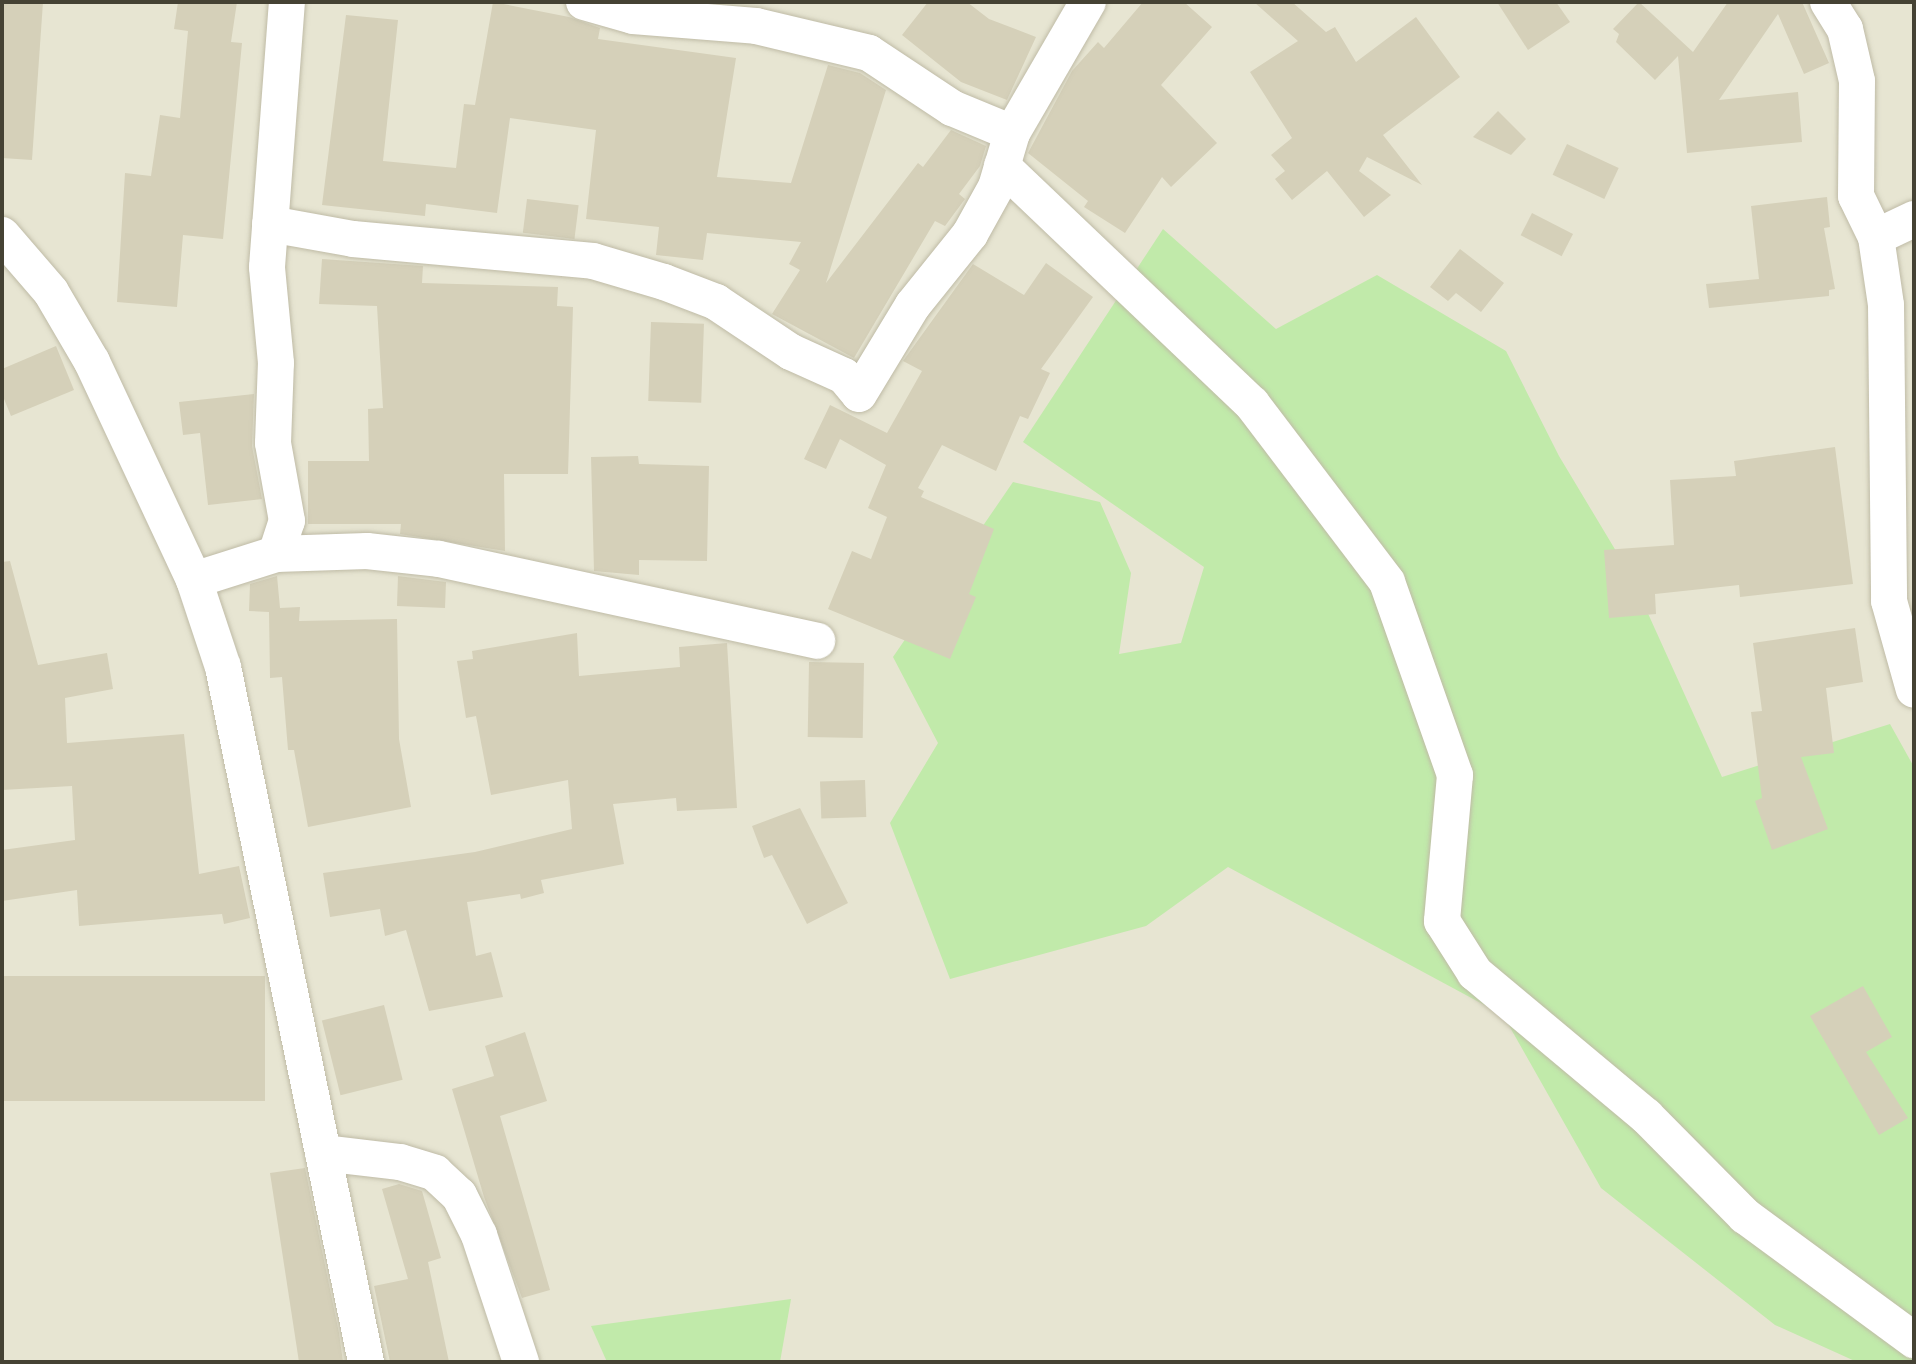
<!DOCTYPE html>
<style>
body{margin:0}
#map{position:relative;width:1916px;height:1364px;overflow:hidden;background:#f3f1e4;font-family:Karla,sans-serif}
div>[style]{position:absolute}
.residential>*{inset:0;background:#e7e5d2;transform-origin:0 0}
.green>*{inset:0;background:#c1eaaa}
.building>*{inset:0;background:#d5d0b9;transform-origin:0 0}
.roads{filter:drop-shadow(0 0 2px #bfbba6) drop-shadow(0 0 2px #bfbba6)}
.minor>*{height:36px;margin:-18px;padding:0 18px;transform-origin:18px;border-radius:18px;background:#fff}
span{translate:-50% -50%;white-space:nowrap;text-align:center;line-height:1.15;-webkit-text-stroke:6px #fff;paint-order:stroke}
.frame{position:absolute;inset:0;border:4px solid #454234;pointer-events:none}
</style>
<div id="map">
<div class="residential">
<div style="left:2px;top:2px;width:1912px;height:1360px"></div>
</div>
<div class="green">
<div style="clip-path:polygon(1163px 229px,1276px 329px,1377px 275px,1506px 351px,1559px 456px,1631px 576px,1722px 777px,1890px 724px,1914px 767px,1914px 1362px,1857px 1362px,1775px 1325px,1601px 1188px,1503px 1015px,1228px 867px,1146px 926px,950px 979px,890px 823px,938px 743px,893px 657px,1013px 482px,1100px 502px,1131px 573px,1119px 654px,1181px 643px,1204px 567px,1023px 442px)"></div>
<div style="clip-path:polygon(791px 1299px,780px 1362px,607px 1362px,591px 1326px)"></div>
</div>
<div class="building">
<div style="clip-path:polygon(2px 2px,43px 2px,32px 160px,2px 158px)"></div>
<div style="clip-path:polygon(178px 2px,237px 2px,231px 42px,242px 43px,223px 239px,183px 235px,177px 307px,117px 302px,125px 173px,151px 176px,160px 115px,180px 118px,188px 31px,174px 29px)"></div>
<div style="clip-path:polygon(493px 2px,569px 17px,600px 28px,598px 39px,736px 58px,717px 177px,791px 183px,828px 65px,860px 73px,886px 90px,826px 283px,918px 163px,923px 167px,951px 130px,986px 146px,980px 166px,959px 194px,965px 199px,945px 226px,935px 221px,854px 358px,772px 314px,800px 270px,789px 264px,801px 242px,707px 233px,703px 260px,656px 255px,659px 227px,586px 219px,596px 130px,510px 118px,497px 213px,426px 204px,425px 216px,322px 205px,346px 15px,398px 20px,383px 161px,456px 168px,464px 104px,475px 105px)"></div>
<div style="clip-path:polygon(928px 2px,967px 2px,989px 19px,1036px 37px,1007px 100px,961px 82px,902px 35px)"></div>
<div style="clip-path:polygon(1143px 2px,1184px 2px,1212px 27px,1161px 85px,1217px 143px,1171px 187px,1162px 177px,1125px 233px,1084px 207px,1088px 201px,1028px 153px,1072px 71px,1098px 42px,1104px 48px)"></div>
<div style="clip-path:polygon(1254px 2px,1292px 2px,1326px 32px,1335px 27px,1356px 62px,1416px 17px,1460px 77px,1383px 135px,1422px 185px,1367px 157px,1359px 171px,1391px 195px,1364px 217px,1327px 171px,1292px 200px,1275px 179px,1285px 171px,1271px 155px,1292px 138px,1250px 72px,1298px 41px)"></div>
<div style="clip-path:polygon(1497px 2px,1556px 2px,1570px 22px,1528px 50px)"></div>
<div style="clip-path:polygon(1639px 2px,1693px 52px,1728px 2px,1802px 2px,1829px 63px,1804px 74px,1778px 14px,1719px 100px,1798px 92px,1802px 142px,1687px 153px,1678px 56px,1655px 80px,1616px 42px,1619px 34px,1613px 29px)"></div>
<div style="clip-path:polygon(1498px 111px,1526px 139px,1511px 155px,1473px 137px)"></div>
<div style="left:1567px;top:144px;width:57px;height:34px;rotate:25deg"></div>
<div style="clip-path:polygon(1827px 197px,1830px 227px,1824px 228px,1835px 289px,1829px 290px,1829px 296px,1709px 308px,1706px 284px,1759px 279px,1751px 206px)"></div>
<div style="left:527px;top:199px;width:52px;height:34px;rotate:7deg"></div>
<div style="left:1532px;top:213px;width:46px;height:25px;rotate:27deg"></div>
<div style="clip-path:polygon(1460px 249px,1504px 283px,1481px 312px,1456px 293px,1448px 301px,1430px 287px)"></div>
<div style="clip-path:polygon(322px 259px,423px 266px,422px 283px,558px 287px,557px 306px,573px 307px,568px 474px,504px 474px,505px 551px,400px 534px,401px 524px,308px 524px,308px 461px,369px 461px,368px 409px,383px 408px,377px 306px,319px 304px)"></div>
<div style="clip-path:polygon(1046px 263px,1093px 297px,1041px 369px,1050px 373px,1028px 419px,1020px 416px,996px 471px,942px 445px,918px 488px,924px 491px,921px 497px,994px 529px,969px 594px,976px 597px,950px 659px,828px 609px,852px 551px,871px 559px,887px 517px,868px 508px,886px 465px,840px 439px,826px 469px,804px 459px,830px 405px,887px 433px,922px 371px,903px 361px,973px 264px,1024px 295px)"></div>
<div style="left:651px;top:322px;width:53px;height:79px;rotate:2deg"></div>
<div style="clip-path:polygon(56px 346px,74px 390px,11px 416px,2px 394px,2px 369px)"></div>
<div style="clip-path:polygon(254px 394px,252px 446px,262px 499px,208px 505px,200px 433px,183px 435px,179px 402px)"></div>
<div style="clip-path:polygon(1835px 447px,1853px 584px,1740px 597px,1739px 585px,1655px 594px,1656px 614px,1609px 618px,1604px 550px,1674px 545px,1670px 480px,1736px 476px,1734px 461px)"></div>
<div style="clip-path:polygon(638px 456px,639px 464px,709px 466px,707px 561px,639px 560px,639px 575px,594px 571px,591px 457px)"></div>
<div style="clip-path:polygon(10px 561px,38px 665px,107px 653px,113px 689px,65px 698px,67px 743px,184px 734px,199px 874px,239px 866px,250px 918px,224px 924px,222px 914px,79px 926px,77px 890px,2px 901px,2px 850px,75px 840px,72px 786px,2px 790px,2px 562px)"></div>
<div style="clip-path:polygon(277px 576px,280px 608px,300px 607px,299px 621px,397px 619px,399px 739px,411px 807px,308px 827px,294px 750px,288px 750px,282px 677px,270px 678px,269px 612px,249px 611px,250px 584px)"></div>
<div style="clip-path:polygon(398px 576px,446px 582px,445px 608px,397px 606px)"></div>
<div style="clip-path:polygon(1855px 628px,1863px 682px,1826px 688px,1834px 753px,1801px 757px,1828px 829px,1772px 850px,1755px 801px,1762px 798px,1751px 712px,1762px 711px,1753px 643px)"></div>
<div style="clip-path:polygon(577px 633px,579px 676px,680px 667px,679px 647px,727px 643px,737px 808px,677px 811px,676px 798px,613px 804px,624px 864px,541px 880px,544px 893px,521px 899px,520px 894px,467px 902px,476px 956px,491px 952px,503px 997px,429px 1011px,406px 930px,385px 936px,380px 909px,330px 917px,323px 873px,475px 852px,572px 829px,568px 780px,491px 795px,476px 716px,466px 718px,457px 661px,473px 659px,472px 651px)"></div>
<div style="left:864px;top:663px;width:75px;height:55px;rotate:91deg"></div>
<div style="left:865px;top:780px;width:37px;height:45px;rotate:88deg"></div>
<div style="clip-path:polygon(800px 808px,848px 903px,807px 924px,772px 855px,764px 858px,752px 826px)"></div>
<div style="left:2px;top:976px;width:263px;height:125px"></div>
<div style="clip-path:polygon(1863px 986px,1892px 1037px,1866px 1052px,1908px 1118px,1879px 1135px,1810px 1016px)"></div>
<div style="left:384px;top:1005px;width:77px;height:64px;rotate:76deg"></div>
<div style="clip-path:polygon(525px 1032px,547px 1101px,500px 1116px,550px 1290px,522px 1298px,484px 1197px,452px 1089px,494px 1076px,485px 1046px)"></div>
<div style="clip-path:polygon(305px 1168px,339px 1333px,343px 1362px,299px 1362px,270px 1173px)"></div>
<div style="clip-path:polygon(399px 1184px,422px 1191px,441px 1258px,428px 1262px,449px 1362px,390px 1362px,374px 1286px,408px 1279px,382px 1189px)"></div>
</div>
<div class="roads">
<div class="minor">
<div style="left:584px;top:2px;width:51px;rotate:15.9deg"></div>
<div style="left:633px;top:16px;width:123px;rotate:4.6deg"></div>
<div style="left:756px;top:26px;width:116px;rotate:13.4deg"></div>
<div style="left:869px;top:53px;width:100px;rotate:33.5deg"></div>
<div style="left:952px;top:108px;width:65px;rotate:22.6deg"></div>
<div style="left:1828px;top:2px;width:32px;rotate:58deg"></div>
<div style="left:1845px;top:29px;width:53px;rotate:77deg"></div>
<div style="left:1857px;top:81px;width:115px;rotate:90.5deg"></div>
<div style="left:1856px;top:196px;width:46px;rotate:64deg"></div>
<div style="left:1876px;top:237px;width:69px;rotate:81.6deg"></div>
<div style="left:1886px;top:305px;width:296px;rotate:89.4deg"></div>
<div style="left:1889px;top:601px;width:92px;rotate:74.3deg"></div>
<div style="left:1002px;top:166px;width:345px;rotate:43.6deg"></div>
<div style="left:1252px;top:404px;width:223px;rotate:52.8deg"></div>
<div style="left:1387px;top:582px;width:205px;rotate:70.6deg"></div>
<div style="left:1455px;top:775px;width:147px;rotate:95.1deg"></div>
<div style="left:1442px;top:921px;width:62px;rotate:57.6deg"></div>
<div style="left:1475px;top:973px;width:223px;rotate:39.9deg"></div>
<div style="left:1646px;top:1116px;width:141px;rotate:45.3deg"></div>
<div style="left:1745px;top:1216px;width:210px;rotate:36.3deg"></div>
<div style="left:270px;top:224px;width:84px;rotate:10.2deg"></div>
<div style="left:353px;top:239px;width:241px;rotate:5.2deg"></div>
<div style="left:593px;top:261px;width:74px;rotate:16.5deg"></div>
<div style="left:664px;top:282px;width:56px;rotate:21deg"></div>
<div style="left:716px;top:302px;width:90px;rotate:33.7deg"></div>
<div style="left:791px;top:352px;width:58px;rotate:24.4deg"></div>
<div style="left:844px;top:376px;width:23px;rotate:50deg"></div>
<div style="left:859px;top:394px;width:104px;rotate:-58.8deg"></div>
<div style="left:913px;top:305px;width:91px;rotate:-51.2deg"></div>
<div style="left:970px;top:234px;width:54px;rotate:-61deg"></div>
<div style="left:996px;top:187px;width:56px;rotate:-73.5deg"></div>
<div style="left:1012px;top:133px;width:151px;rotate:-59.9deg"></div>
<div style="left:2px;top:235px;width:75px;rotate:49.3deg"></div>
<div style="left:51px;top:292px;width:81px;rotate:59.6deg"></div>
<div style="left:92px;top:362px;width:241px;rotate:64.9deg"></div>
<div style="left:194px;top:580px;width:92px;rotate:71.6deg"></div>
<div style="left:223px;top:667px;width:710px;rotate:78.37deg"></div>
<div style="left:1876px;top:237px;width:42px;rotate:-25.3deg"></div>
<div style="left:276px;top:554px;width:35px;rotate:-72deg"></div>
<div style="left:287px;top:521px;width:79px;rotate:-100.2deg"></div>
<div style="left:273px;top:443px;width:80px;rotate:-87.9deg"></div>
<div style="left:276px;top:363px;width:96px;rotate:-95.4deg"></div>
<div style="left:267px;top:267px;width:266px;rotate:-85.7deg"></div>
<div style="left:194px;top:580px;width:86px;rotate:-17.6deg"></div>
<div style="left:276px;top:554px;width:91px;rotate:-1.9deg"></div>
<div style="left:367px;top:551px;width:72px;rotate:6.3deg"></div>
<div style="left:439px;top:559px;width:387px;rotate:12.2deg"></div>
<div style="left:323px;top:1153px;width:78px;rotate:6.7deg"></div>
<div style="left:400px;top:1162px;width:37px;rotate:17deg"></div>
<div style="left:435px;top:1173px;width:33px;rotate:43deg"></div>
<div style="left:459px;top:1195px;width:45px;rotate:63.4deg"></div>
<div style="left:479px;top:1235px;width:134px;rotate:71.7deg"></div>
</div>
</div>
<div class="frame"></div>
</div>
